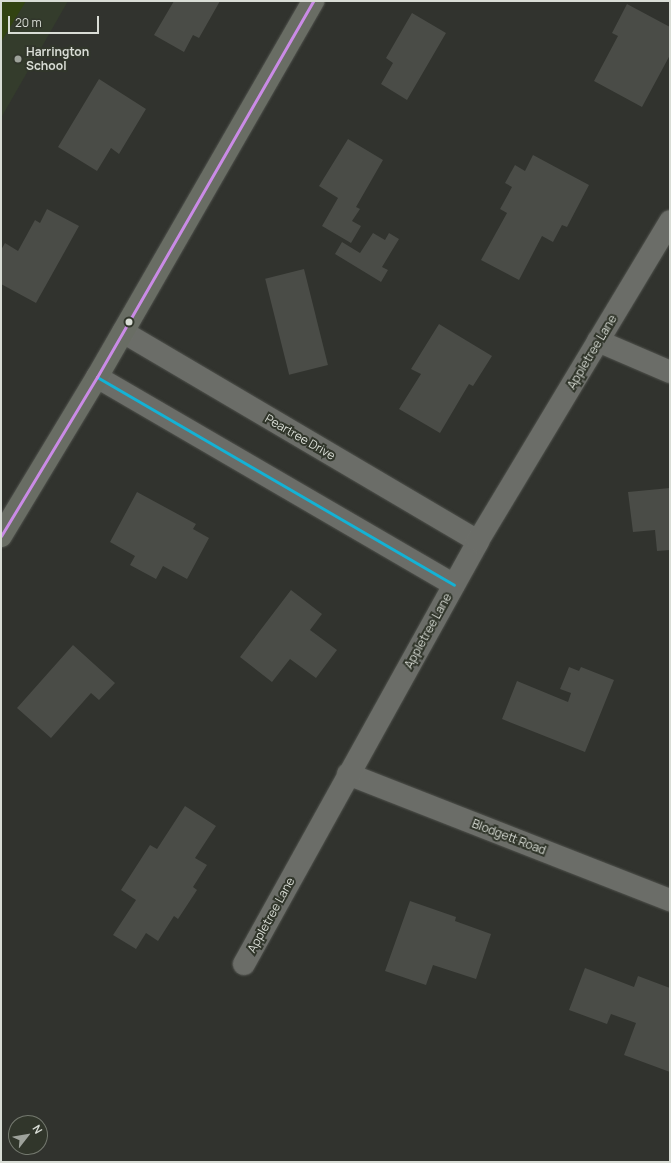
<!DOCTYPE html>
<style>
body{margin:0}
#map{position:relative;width:671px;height:1163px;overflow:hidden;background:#31332e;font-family:Manrope,sans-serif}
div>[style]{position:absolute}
.built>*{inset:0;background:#343c2c}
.green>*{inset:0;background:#324312}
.building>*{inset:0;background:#4a4c47;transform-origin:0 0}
.roads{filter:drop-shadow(0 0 1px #4f514c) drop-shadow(0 0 1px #4f514c)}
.minor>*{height:22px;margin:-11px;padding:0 11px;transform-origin:11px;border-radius:11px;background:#6b6d68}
.secondary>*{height:22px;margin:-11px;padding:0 11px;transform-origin:11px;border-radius:11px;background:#696d64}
.bus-1>*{height:3px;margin:-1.5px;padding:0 1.5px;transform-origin:1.5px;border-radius:1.5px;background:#13b2d5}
.bus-2>*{height:3px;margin:-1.5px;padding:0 1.5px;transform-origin:1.5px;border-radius:1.5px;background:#ca8be6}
.dots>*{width:11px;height:11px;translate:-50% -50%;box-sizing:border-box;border:2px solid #31362b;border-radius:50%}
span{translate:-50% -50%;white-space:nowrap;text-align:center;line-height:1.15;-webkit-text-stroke:4px #31362b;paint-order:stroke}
.poi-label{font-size:12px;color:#d9ddd6;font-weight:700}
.left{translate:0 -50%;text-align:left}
.street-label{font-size:12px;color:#d9ddd6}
.frame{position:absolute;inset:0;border:2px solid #d9ddd6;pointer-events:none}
.north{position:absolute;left:8px;top:1115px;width:40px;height:40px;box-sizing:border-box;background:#31362b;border:1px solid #74796f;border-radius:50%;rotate:59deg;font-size:11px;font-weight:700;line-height:16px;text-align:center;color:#d9ddd6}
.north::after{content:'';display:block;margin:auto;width:14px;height:18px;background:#9ea29b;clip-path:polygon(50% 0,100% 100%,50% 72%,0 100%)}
.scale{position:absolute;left:8px;top:16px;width:91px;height:18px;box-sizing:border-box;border:2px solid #d9ddd6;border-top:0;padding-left:5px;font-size:12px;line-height:14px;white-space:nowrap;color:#d9ddd6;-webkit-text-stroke:3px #31362b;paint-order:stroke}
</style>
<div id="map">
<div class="built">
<div style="clip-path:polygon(1px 1px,68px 1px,1px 118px)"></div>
</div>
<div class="green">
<div style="clip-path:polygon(1px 1px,26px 1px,1px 42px)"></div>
</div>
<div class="building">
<div style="clip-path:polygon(174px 1px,220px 1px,199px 38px,193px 35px,184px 52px,154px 35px)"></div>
<div style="clip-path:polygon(627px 4px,670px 27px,670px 55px,642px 107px,594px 81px,618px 36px,612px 33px)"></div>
<div style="clip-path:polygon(412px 13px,446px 33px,407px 100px,381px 84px,393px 63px,386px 58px)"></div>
<div style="clip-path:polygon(99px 79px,146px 109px,119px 154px,111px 148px,97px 171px,58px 147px)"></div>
<div style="clip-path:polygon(348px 139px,383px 160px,356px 207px,360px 209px,352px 221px,361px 226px,351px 243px,322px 226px,338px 198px,319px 186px)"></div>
<div style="clip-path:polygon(533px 155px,589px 185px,567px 227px,562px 225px,553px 242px,542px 236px,519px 280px,481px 260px,507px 213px,500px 209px,512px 187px,505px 183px,515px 165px,525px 171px)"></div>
<div style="clip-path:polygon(47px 209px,79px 226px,36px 303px,1px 284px,1px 250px,5px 243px,18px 251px,35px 220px,40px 223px)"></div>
<div style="clip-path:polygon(373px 233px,385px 240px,389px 233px,399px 239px,382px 267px,388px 270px,381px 282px,335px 254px,342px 242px,360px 253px)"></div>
<div style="left:304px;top:269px;width:99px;height:40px;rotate:76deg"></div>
<div style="clip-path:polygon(439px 324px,492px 356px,473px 386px,469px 384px,440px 433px,399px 409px,421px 374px,411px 369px)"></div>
<div style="clip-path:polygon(670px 488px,670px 550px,657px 551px,655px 530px,633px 532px,628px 492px)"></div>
<div style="clip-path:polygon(137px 492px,196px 524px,193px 529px,209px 538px,187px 579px,163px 566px,156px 579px,130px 565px,135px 556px,110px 542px)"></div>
<div style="clip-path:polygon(291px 590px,322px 614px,310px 630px,337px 650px,316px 678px,290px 659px,272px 682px,240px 657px)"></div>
<div style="clip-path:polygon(73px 645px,115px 683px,99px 700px,91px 693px,51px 738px,17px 708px)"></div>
<div style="clip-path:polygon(569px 667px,579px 671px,581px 667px,614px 680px,585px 752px,502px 719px,517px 681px,568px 702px,571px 693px,560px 689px)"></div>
<div style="clip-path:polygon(185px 806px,216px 826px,195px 858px,207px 865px,193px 887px,197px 890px,178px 919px,174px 916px,158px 941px,146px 933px,136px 949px,113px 935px,136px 900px,121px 890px,150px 845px,157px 849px)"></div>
<div style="clip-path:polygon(410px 901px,456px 917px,455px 921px,491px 934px,476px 979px,433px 965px,426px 985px,385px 971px)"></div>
<div style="clip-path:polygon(585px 968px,634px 987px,638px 976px,670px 988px,670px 1072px,624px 1055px,636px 1023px,611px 1014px,607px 1024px,569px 1010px)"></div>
</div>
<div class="roads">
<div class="minor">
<div style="left:123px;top:332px;width:412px;rotate:30.5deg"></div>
<div style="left:598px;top:341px;width:78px;rotate:23.3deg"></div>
<div style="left:97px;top:377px;width:413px;rotate:30.2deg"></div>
<div style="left:348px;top:774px;width:346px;rotate:21.4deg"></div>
<div style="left:244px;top:964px;width:483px;rotate:-61deg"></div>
<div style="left:478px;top:541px;width:373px;rotate:-59deg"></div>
</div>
<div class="secondary">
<div style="left:1px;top:536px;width:186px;rotate:-58.9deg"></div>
<div style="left:97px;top:377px;width:434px;rotate:-60.1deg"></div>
</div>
</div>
<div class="bus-1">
<div style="left:97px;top:377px;width:413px;rotate:30.2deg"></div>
</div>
<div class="bus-2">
<div style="left:1px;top:536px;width:186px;rotate:-58.9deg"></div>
<div style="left:97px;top:377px;width:434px;rotate:-60.1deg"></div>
</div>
<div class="dots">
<div style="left:18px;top:59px;background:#9ea29b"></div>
<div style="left:129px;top:322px;background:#d9ddd6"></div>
</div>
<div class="poi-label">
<span class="left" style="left:26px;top:59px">Harrington<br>School</span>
</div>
<div class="street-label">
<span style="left:592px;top:352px;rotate:-59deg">Appletree Lane</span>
<span style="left:300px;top:437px;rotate:30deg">Peartree Drive</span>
<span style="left:428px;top:631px;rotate:-61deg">Appletree Lane</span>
<span style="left:509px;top:837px;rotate:21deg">Blodgett Road</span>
<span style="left:271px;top:915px;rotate:-61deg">Appletree Lane</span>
</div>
<div class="frame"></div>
<div class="north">N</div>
<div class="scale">20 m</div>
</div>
